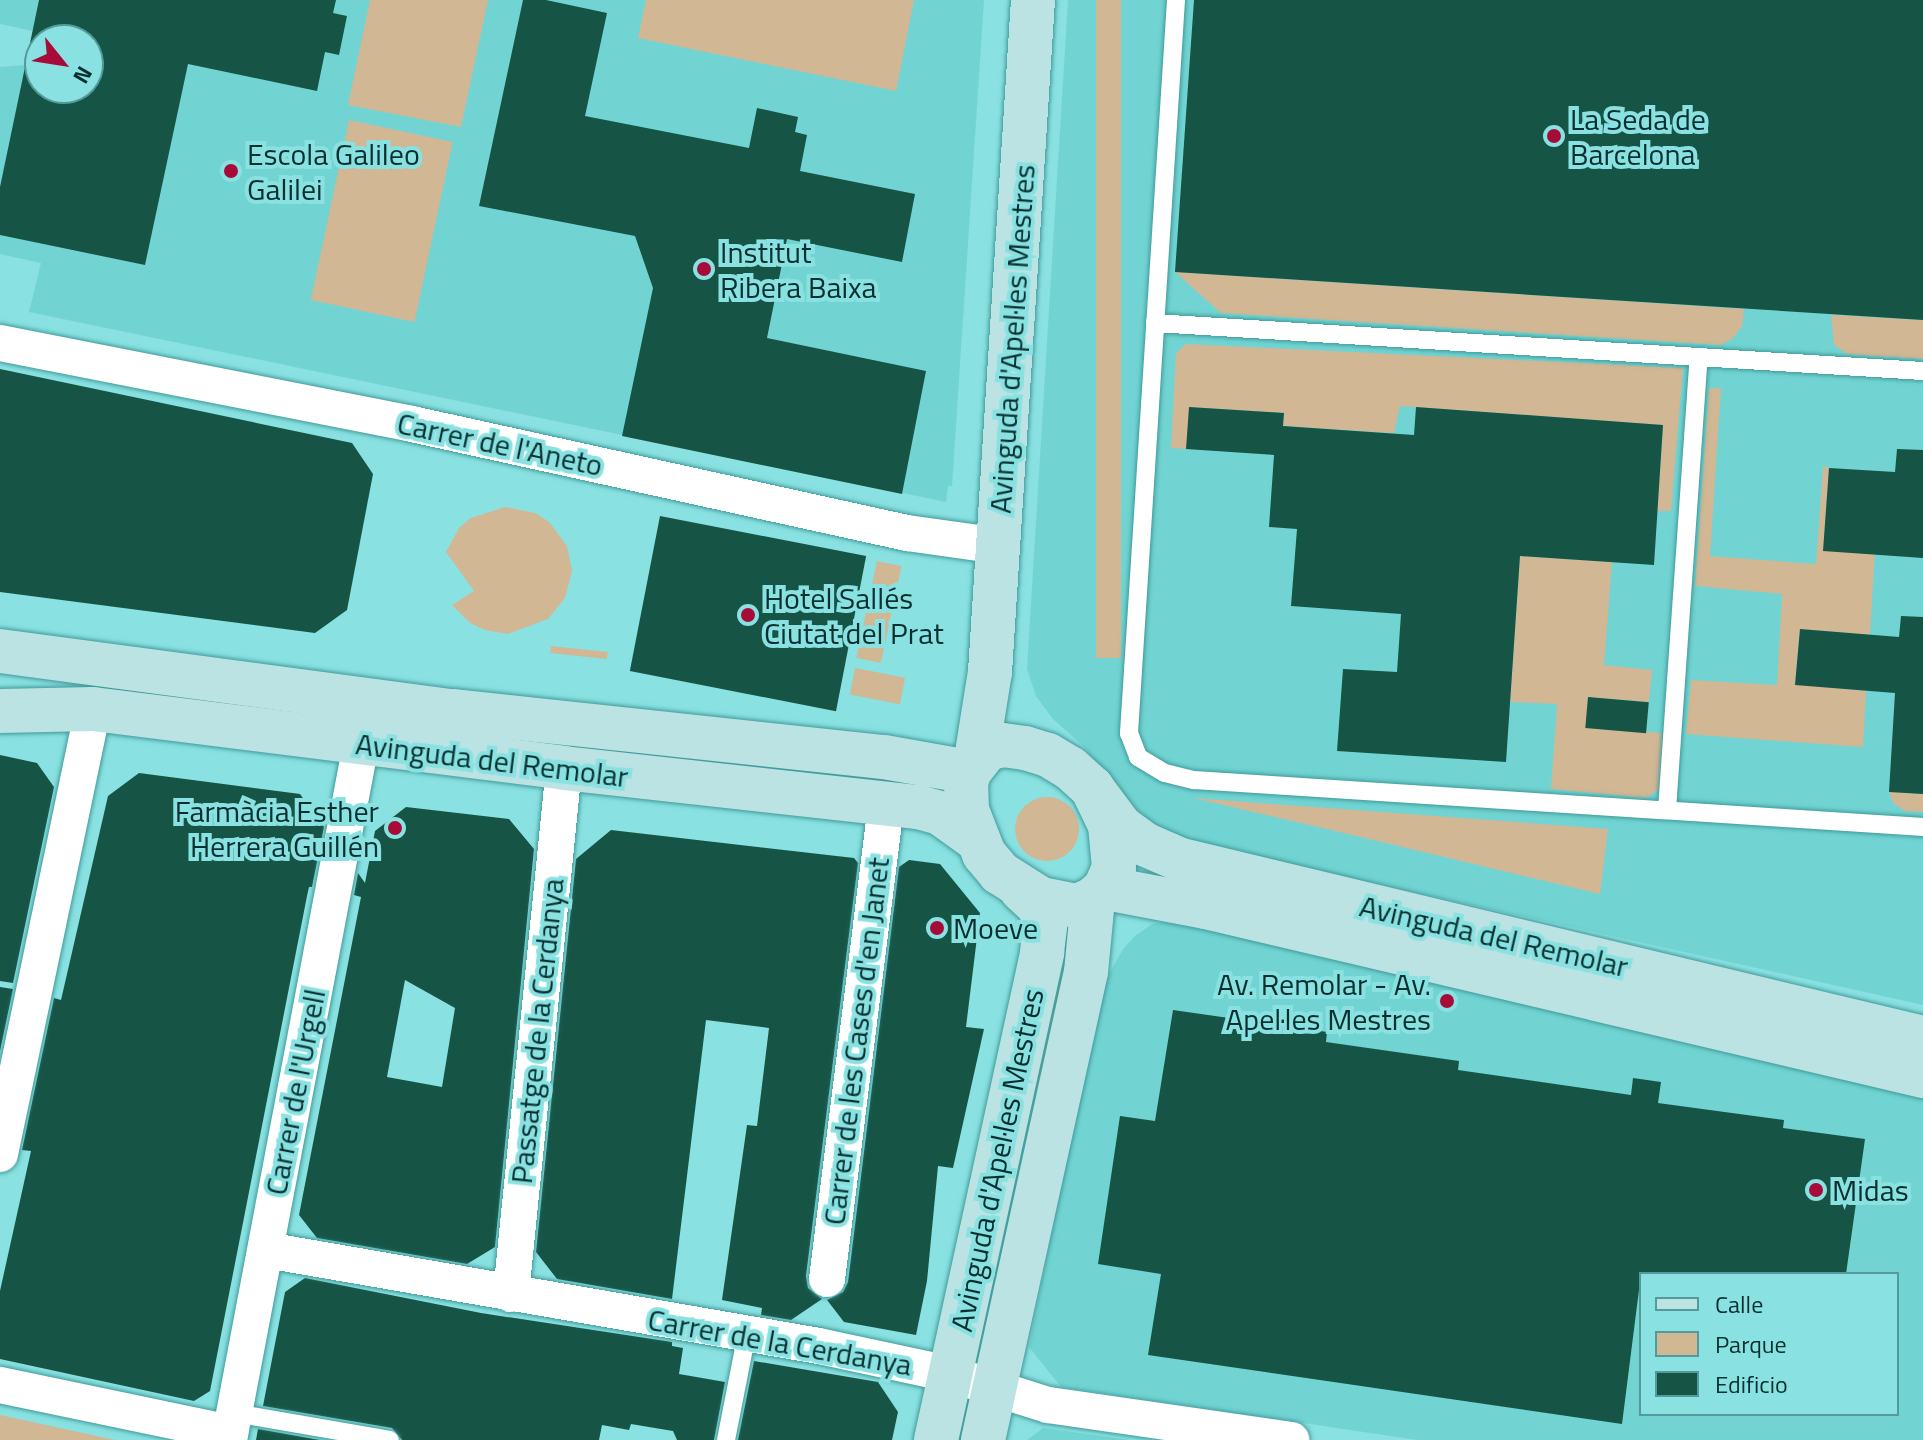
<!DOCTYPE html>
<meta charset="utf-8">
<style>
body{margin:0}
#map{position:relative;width:1923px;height:1440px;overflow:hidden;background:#89e1e1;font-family:"Titillium Web",sans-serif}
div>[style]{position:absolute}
.built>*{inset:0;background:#71d4d3}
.green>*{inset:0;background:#d1b794;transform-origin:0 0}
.round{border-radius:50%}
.building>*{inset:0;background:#165446;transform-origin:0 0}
.roads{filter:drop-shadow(0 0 2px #409b9a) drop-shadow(0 0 2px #409b9a)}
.lane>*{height:18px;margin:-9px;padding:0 9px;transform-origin:9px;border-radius:9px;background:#fff}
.street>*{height:36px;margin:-18px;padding:0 18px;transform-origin:18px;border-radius:18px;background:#fff}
.secondary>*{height:44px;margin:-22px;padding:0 22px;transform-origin:22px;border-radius:22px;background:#bce3e3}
.dots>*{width:22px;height:22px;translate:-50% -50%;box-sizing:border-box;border:4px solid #89e1e1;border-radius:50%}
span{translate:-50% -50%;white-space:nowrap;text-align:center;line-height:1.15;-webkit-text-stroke:8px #89e1e1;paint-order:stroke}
.poi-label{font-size:30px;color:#083030}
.left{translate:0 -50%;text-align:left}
.right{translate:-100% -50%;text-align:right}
.street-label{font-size:30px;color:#083030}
.legend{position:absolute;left:1639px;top:1272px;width:260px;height:144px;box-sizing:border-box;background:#89e1e1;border:2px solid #559a9a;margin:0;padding:10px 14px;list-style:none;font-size:24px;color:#083030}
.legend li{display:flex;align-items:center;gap:16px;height:40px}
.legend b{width:40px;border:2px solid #559a9a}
.north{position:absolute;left:24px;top:24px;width:80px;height:80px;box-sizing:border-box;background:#89e1e1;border:2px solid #559a9a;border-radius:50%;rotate:120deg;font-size:22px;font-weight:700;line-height:32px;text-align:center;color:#083030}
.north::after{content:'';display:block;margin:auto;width:28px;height:36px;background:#a60c37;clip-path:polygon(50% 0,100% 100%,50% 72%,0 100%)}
</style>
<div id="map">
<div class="built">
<div style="clip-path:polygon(evenodd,0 0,984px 0,952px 486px,948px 486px,946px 502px,29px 312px,41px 263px,0 254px,0 67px,26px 65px,33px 31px,0 24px,0 0,40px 40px,88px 40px,88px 88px,40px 88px,40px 40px)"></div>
<div style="clip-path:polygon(1068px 0,1923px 0,1923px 1005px,1202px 845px,1164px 832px,1136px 809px,1081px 744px,1053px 719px,1036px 696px,1027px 669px)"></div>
<div style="clip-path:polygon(evenodd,1173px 921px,1923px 1094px,1923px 1440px,1417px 1440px,1061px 1387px,1029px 1347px,1099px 992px,1123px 949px,1135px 936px,1152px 924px,1173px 921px,1641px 1274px,1897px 1274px,1897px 1414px,1641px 1414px,1641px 1274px)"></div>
<div style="clip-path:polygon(1043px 1428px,1129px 1440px,1027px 1440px)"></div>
</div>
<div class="green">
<div style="clip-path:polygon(370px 0,488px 0,461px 127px,348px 105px)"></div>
<div style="clip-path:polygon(646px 0,914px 0,896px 91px,638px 38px)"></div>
<div style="left:1096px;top:0;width:25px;height:658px"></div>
<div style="left:349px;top:120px;width:106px;height:184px;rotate:12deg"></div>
<div style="clip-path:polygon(1175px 272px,1744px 309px,1742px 326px,1733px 338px,1721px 345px,1221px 313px)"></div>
<div style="clip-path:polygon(1831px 315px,1923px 320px,1923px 359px,1847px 354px,1834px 345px)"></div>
<div style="clip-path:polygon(1186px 344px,1683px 368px,1671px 511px,1657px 511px,1663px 425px,1400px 406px,1394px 433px,1283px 426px,1284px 413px,1190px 407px,1186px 449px,1171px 448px,1176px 353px)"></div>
<div style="clip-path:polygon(1709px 388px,1721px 388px,1710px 556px,1816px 564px,1823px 466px,1829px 468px,1823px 551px,1878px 496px,1870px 635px,1800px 629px,1795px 684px,1866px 691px,1863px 747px,1686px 734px,1691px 680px,1777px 685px,1782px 594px,1695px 586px)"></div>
<div style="clip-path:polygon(505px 507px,535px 513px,549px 522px,567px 546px,572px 571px,565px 598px,548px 619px,508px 634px,485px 630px,470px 623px,452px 605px,474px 591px,446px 552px,459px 528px,471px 518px)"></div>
<div style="clip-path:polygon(1520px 556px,1612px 562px,1604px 665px,1652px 670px,1649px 702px,1588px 697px,1586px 728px,1663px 733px,1660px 789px,1646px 798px,1551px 789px,1557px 704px,1510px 702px)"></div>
<div style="left:877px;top:561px;width:25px;height:99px;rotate:12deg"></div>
<div style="left:551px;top:646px;width:57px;height:7px;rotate:6deg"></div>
<div style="left:855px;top:668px;width:51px;height:27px;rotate:11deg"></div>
<div style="clip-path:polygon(1889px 792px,1923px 794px,1923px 812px,1905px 811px,1893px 803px)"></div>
<div class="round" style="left:1015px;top:797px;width:64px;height:64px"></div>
<div style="clip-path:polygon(1193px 798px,1608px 829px,1600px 894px,1327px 829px)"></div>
<div style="left:1061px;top:974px;width:10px;height:366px;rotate:17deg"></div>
<div style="clip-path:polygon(0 1415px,115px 1440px,0 1440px)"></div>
</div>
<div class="building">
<div style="clip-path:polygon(evenodd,39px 0,336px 0,333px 13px,347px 16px,339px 55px,325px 52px,317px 91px,188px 64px,145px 265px,0 235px,0 187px,39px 0,40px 40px,88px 40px,88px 88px,40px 88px,40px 40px)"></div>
<div style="clip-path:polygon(523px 0,546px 0,607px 13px,585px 116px,749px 148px,757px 108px,798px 117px,795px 132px,807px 135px,800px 171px,915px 194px,902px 262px,787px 239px,767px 338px,926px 371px,902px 494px,622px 436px,653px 288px,635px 236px,479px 206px)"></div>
<div style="clip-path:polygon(1194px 0,1923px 0,1923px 320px,1175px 272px)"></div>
<div style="clip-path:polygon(0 369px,352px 443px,373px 474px,347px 610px,315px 633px,0 592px)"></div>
<div style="clip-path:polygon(1189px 407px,1284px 413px,1283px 426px,1414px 435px,1416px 407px,1663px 425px,1654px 565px,1520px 556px,1506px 762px,1337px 751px,1343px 669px,1397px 672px,1401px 614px,1291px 606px,1297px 529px,1269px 527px,1274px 455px,1186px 449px)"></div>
<div style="clip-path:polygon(1897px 449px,1923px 450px,1923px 558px,1823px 551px,1829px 468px,1895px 472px)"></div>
<div style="left:660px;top:516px;width:210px;height:158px;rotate:11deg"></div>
<div style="clip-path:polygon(1901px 616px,1923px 617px,1923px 794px,1889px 792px,1895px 693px,1795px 685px,1800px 629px,1899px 637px)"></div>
<div style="left:1588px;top:697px;width:61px;height:31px;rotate:5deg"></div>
<div style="clip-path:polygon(0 755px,37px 763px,54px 787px,13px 983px,0 981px)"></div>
<div style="clip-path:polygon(139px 773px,300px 794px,324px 827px,312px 887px,309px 887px,307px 896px,210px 1391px,194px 1401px,0 1359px,0 1291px,31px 1151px,22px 1150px,54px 998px,61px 1000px,108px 796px)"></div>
<div style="clip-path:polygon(evenodd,406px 807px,509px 819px,534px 849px,495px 1247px,467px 1264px,317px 1238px,299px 1215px,361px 897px,354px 895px,358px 873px,365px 883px,375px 831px,406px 807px,405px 980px,455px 1008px,442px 1087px,387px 1077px,405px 980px)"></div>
<div style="clip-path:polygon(611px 830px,854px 858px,858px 863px,806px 1276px,808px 1288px,822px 1299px,791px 1320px,761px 1315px,762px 1308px,722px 1300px,747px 1125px,757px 1126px,769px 1028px,706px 1020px,672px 1299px,557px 1279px,536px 1252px,576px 859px)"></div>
<div style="clip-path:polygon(909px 860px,940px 864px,980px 913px,966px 1027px,984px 1029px,953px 1168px,938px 1166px,927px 1281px,916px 1335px,844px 1322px,827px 1300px,843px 1292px,848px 1282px,899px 867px)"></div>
<div style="clip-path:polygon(0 987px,13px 989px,0 1051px)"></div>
<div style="clip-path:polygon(1173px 1010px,1327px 1032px,1326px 1042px,1459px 1061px,1458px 1070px,1631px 1095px,1633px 1078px,1661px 1082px,1658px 1103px,1784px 1120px,1783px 1128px,1865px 1139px,1846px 1274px,1641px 1274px,1622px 1424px,1148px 1355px,1161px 1274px,1098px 1264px,1120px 1116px,1155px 1121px)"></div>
<div style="clip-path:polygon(305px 1278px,481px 1313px,672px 1342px,672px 1346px,683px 1348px,679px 1374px,725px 1382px,714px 1440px,677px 1440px,673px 1431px,631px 1424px,629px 1430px,602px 1425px,599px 1440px,402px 1440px,392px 1428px,263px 1406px,285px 1292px)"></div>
<div style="clip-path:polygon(754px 1361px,878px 1382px,898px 1412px,892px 1440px,738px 1440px)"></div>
<div style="clip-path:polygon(258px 1429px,320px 1440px,256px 1440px)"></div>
</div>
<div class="roads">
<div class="lane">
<div style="left:1176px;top:0;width:735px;rotate:93.67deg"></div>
<div style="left:1129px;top:733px;width:26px;rotate:69deg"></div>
<div style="left:1138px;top:757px;width:31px;rotate:31deg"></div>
<div style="left:1165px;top:773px;width:30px;rotate:14deg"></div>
<div style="left:1194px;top:780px;width:731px;rotate:3.69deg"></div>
<div style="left:1155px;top:323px;width:769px;rotate:3.58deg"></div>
<div style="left:1667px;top:810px;width:454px;rotate:-86deg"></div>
<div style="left:234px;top:1413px;width:158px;rotate:9.8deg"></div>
<div style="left:726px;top:1440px;width:109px;rotate:-78.9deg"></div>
</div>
<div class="street">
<div style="left:0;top:343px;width:420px;rotate:11.1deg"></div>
<div style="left:412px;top:424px;width:507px;rotate:12.42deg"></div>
<div style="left:907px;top:533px;width:93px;rotate:8deg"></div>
<div style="left:0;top:1154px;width:455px;rotate:-78.2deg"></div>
<div style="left:266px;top:1250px;width:561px;rotate:9.85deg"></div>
<div style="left:819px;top:1346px;width:134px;rotate:12.1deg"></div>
<div style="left:950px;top:1374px;width:103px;rotate:17.6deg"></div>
<div style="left:1048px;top:1405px;width:246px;rotate:8.2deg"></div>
<div style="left:827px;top:1279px;width:479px;rotate:-82.9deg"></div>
<div style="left:511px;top:1294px;width:529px;rotate:-84.25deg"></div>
<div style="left:0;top:1385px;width:235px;rotate:11.8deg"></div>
<div style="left:229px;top:1440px;width:708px;rotate:-79.26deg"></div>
<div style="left:361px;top:744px;width:10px;rotate:-61deg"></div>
<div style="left:366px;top:735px;width:17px;rotate:-36deg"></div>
</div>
<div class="secondary">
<div style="left:0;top:651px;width:456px;rotate:7.6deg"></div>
<div style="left:452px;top:711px;width:434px;rotate:6.1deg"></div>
<div style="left:884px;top:757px;width:86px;rotate:10deg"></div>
<div style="left:0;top:711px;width:93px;rotate:-1.2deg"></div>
<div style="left:93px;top:709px;width:475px;rotate:7.1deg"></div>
<div style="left:564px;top:768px;width:356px;rotate:6.3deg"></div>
<div style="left:918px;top:807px;width:23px;rotate:15deg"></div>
<div style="left:940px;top:813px;width:44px;rotate:35.8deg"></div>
<div style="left:976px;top:759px;width:88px;rotate:-80.9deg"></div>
<div style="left:990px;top:672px;width:673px;rotate:-86.34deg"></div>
<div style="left:1092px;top:788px;width:41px;rotate:64.1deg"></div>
<div style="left:1110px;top:825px;width:43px;rotate:84.7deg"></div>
<div style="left:1114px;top:868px;width:22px;rotate:114deg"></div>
<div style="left:1105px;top:888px;width:16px;rotate:137deg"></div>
<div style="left:1093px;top:899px;width:17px;rotate:156deg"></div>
<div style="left:1077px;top:906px;width:37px;rotate:-169deg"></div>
<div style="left:1041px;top:899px;width:49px;rotate:-147.6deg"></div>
<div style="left:1000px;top:873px;width:25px;rotate:-130deg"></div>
<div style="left:984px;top:854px;width:47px;rotate:-111.1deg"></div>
<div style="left:967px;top:810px;width:26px;rotate:-92deg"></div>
<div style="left:966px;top:784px;width:12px;rotate:-76deg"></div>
<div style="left:969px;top:772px;width:29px;rotate:-52deg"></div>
<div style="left:987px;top:749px;width:16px;rotate:-14deg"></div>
<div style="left:1003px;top:745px;width:22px;rotate:8deg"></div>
<div style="left:1025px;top:748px;width:24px;rotate:17deg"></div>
<div style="left:1048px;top:755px;width:26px;rotate:31deg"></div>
<div style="left:1070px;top:768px;width:30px;rotate:42deg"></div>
<div style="left:1092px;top:788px;width:49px;rotate:53.4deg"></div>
<div style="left:1121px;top:827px;width:29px;rotate:36deg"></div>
<div style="left:1144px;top:844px;width:40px;rotate:23.4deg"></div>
<div style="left:1181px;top:860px;width:763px;rotate:13.49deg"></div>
<div style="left:1105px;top:888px;width:103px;rotate:10.7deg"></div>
<div style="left:1206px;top:907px;width:737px;rotate:13.26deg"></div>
<div style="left:936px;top:1440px;width:499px;rotate:-77.7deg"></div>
<div style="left:1042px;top:952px;width:31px;rotate:-83deg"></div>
<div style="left:1046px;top:921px;width:18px;rotate:-117deg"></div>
<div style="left:1038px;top:905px;width:23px;rotate:-137deg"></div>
<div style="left:983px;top:1440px;width:479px;rotate:-77.6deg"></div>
<div style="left:1086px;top:972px;width:73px;rotate:-84.5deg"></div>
</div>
</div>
<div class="dots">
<div style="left:1554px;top:136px;background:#a60c37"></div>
<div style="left:231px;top:171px;background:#a60c37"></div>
<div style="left:704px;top:269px;background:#a60c37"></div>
<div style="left:748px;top:615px;background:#a60c37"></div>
<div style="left:395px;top:828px;background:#a60c37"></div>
<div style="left:937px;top:928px;background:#a60c37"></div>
<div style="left:1447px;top:1001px;background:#a60c37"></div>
<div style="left:1816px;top:1190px;background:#a60c37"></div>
</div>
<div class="poi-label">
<span class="left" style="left:1570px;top:136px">La Seda de<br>Barcelona</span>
<span class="left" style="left:247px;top:171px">Escola Galileo<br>Galilei</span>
<span class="left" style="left:720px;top:269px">Institut<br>Ribera Baixa</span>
<span class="left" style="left:764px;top:615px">Hotel Sallés<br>Ciutat del Prat</span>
<span class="right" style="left:379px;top:828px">Farmàcia Esther<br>Herrera Guillén</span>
<span class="left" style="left:953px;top:928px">Moeve</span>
<span class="right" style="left:1431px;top:1001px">Av. Remolar - Av.<br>Apel·les Mestres</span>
<span class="left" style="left:1832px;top:1190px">Midas</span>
</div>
<div class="street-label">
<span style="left:1012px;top:339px;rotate:-86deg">Avinguda d'Apel·les Mestres</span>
<span style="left:500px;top:444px;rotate:12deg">Carrer de l'Aneto</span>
<span style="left:492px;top:760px;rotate:7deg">Avinguda del Remolar</span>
<span style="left:1494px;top:936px;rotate:13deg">Avinguda del Remolar</span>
<span style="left:537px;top:1031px;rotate:-84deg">Passatge de la Cerdanya</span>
<span style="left:856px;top:1041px;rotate:-83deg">Carrer de les Cases d'en Janet</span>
<span style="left:295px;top:1092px;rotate:-79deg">Carrer de l'Urgell</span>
<span style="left:997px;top:1160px;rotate:-78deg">Avinguda d'Apel·les Mestres</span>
<span style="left:780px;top:1342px;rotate:10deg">Carrer de la Cerdanya</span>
</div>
<ul class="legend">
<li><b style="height:10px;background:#bce3e3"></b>Calle</li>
<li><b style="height:22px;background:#d1b794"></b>Parque</li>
<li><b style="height:22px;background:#165446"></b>Edificio</li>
</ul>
<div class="north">N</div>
</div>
